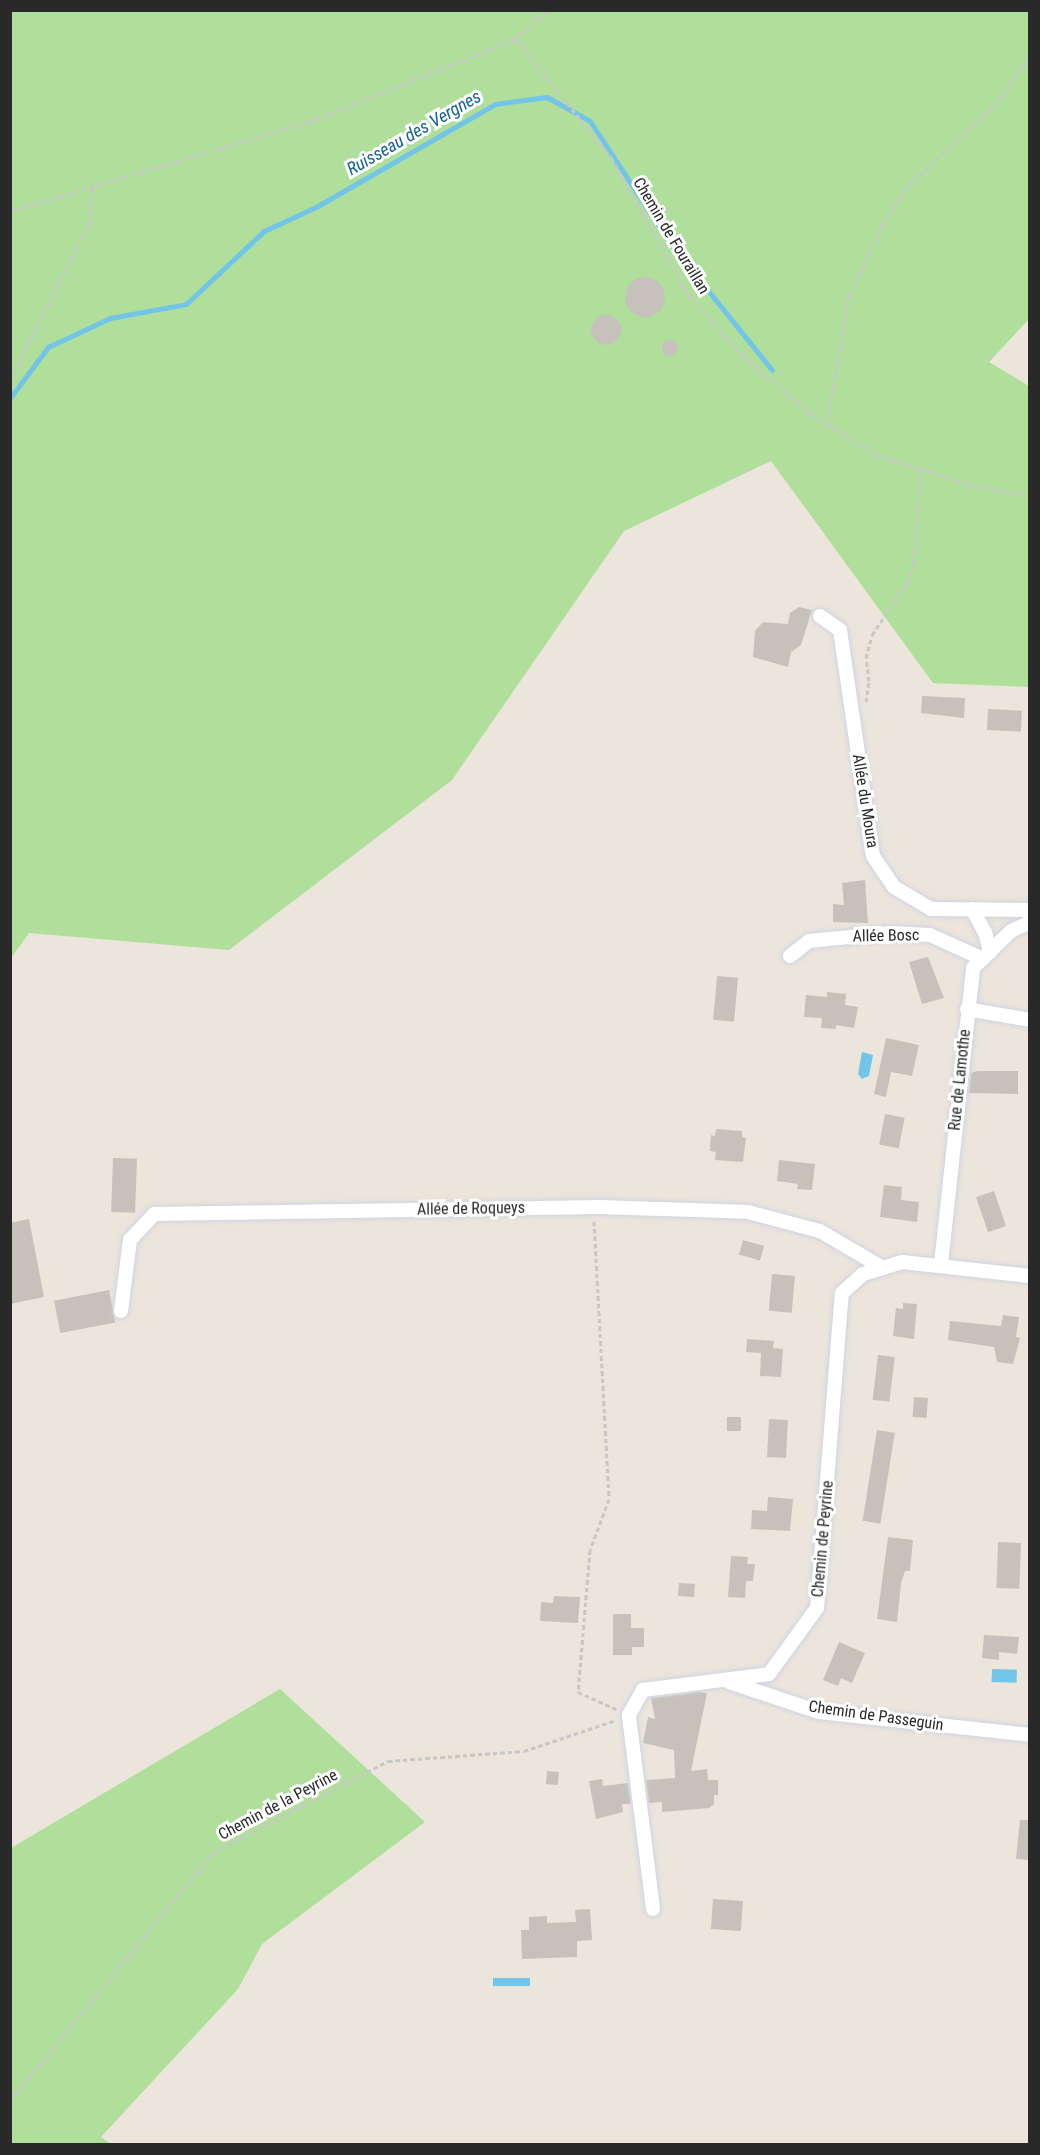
<!DOCTYPE html>
<meta charset="utf-8">
<style>
body{margin:0}
#map{position:relative;width:1040px;height:2155px;overflow:hidden;background:#ebe5dc;font-family:"Roboto Condensed",sans-serif}
div>[style]{position:absolute}
.green>*{inset:0;background:#afdf9a}
.water>*{inset:0;background:#72c5e9;transform-origin:0 0}
.stream>*{height:5px;margin:-2.5px;padding:0 2.5px;transform-origin:2.5px;border-radius:2.5px;background:#72c5e9}
.building>*{inset:0;background:#c6c2bb;transform-origin:0 0}
.round{border-radius:50%}
.path>*{height:3px;margin-top:-1.5px;transform-origin:0;background:repeating-linear-gradient(90deg,#c7c7c7 0 4.5px,transparent 0 7.5px)}
.roads{filter:drop-shadow(0 0 2px #d1d3e2) drop-shadow(0 0 2px #d1d3e2)}
.minor>*{height:14px;margin:-7px;padding:0 7px;transform-origin:7px;border-radius:7px;background:#fff}
span{translate:-50% -50%;white-space:nowrap;text-align:center;line-height:1.15;-webkit-text-stroke:6px #fff;paint-order:stroke}
.street-label{font-size:16px;color:#292929}
.water-label{font-size:18px;color:#136294;font-style:italic}
.frame{position:absolute;inset:0;border:12px solid #292929;pointer-events:none}
</style>
<div id="map">
<div class="green">
<div style="clip-path:polygon(11px 10px,1029px 11px,1029px 319px,989px 362px,1029px 386px,1029px 687px,933px 683px,771px 461px,624px 531px,452px 780px,229px 950px,29px 933px,11px 958px)"></div>
<div style="clip-path:polygon(280px 1689px,425px 1822px,262px 1944px,238px 1989px,101px 2137px,111px 2144px,11px 2144px,11px 1848px)"></div>
</div>
<div class="water">
<div style="clip-path:polygon(862px 1052px,873px 1055px,869px 1076px,862px 1079px,858px 1074px)"></div>
<div style="left:992px;top:1669px;width:25px;height:13px;rotate:2deg"></div>
<div style="left:530px;top:1978px;width:8px;height:37px;rotate:90deg"></div>
</div>
<div class="stream">
<div style="left:10px;top:398px;width:64px;rotate:-53.3deg"></div>
<div style="left:48px;top:347px;width:68px;rotate:-25.1deg"></div>
<div style="left:110px;top:318px;width:77px;rotate:-10.4deg"></div>
<div style="left:186px;top:304px;width:107px;rotate:-43.1deg"></div>
<div style="left:264px;top:231px;width:57px;rotate:-24.8deg"></div>
<div style="left:316px;top:207px;width:207px;rotate:-29.9deg"></div>
<div style="left:495px;top:104px;width:52px;rotate:-7.7deg"></div>
<div style="left:547px;top:97px;width:49px;rotate:29.2deg"></div>
<div style="left:590px;top:121px;width:145px;rotate:56.9deg"></div>
<div style="left:669px;top:242px;width:164px;rotate:51.2deg"></div>
</div>
<div class="building">
<div class="round" style="left:625px;top:277px;width:40px;height:40px"></div>
<div class="round" style="left:591px;top:315px;width:30px;height:30px"></div>
<div class="round" style="left:662px;top:340px;width:16px;height:16px"></div>
<div style="clip-path:polygon(799px 607px,812px 610px,801px 645px,791px 652px,788px 667px,753px 657px,755px 631px,763px 622px,788px 624px,790px 613px)"></div>
<div style="clip-path:polygon(922px 696px,965px 698px,964px 718px,921px 713px)"></div>
<div style="left:988px;top:709px;width:34px;height:21px;rotate:3deg"></div>
<div style="clip-path:polygon(865px 880px,868px 923px,833px 922px,833px 904px,844px 905px,842px 883px)"></div>
<div style="clip-path:polygon(928px 957px,944px 998px,922px 1004px,909px 962px)"></div>
<div style="left:717px;top:976px;width:21px;height:44px;rotate:5deg"></div>
<div style="clip-path:polygon(827px 992px,846px 994px,845px 1005px,858px 1007px,854px 1028px,836px 1025px,836px 1029px,821px 1028px,822px 1018px,804px 1017px,806px 995px,827px 997px)"></div>
<div style="clip-path:polygon(886px 1038px,919px 1045px,912px 1076px,891px 1072px,886px 1097px,874px 1094px)"></div>
<div style="clip-path:polygon(977px 1071px,1018px 1071px,1018px 1094px,969px 1093px,971px 1073px)"></div>
<div style="left:885px;top:1114px;width:20px;height:31px;rotate:11deg"></div>
<div style="clip-path:polygon(716px 1129px,742px 1131px,742px 1137px,746px 1138px,743px 1162px,715px 1160px,716px 1152px,710px 1151px,711px 1135px,715px 1136px)"></div>
<div style="left:113px;top:1158px;width:24px;height:54px;rotate:2deg"></div>
<div style="clip-path:polygon(779px 1160px,815px 1164px,812px 1190px,797px 1189px,798px 1184px,777px 1181px)"></div>
<div style="clip-path:polygon(884px 1185px,902px 1187px,901px 1200px,919px 1202px,917px 1222px,880px 1217px)"></div>
<div style="left:994px;top:1191px;width:37px;height:19px;rotate:71deg"></div>
<div style="clip-path:polygon(29px 1219px,44px 1297px,10px 1304px,10px 1223px)"></div>
<div style="left:743px;top:1240px;width:22px;height:15px;rotate:16deg"></div>
<div style="left:772px;top:1274px;width:23px;height:37px;rotate:5deg"></div>
<div style="left:109px;top:1290px;width:33px;height:56px;rotate:79deg"></div>
<div style="clip-path:polygon(903px 1303px,917px 1304px,914px 1339px,893px 1336px,896px 1308px,903px 1309px)"></div>
<div style="clip-path:polygon(1003px 1315px,1019px 1317px,1016px 1337px,1020px 1338px,1013px 1364px,997px 1362px,994px 1347px,948px 1340px,950px 1321px,1001px 1326px)"></div>
<div style="clip-path:polygon(747px 1339px,774px 1341px,773px 1348px,783px 1349px,781px 1377px,760px 1376px,761px 1353px,746px 1352px)"></div>
<div style="left:878px;top:1355px;width:17px;height:45px;rotate:7deg"></div>
<div style="left:914px;top:1397px;width:14px;height:20px;rotate:4deg"></div>
<div style="left:727px;top:1417px;width:14px;height:14px"></div>
<div style="left:769px;top:1419px;width:19px;height:38px;rotate:3deg"></div>
<div style="left:877px;top:1430px;width:18px;height:92px;rotate:9deg"></div>
<div style="clip-path:polygon(768px 1497px,793px 1499px,790px 1531px,751px 1529px,752px 1510px,767px 1511px)"></div>
<div style="clip-path:polygon(888px 1537px,913px 1540px,910px 1571px,905px 1571px,901px 1583px,897px 1622px,877px 1619px)"></div>
<div style="left:998px;top:1542px;width:23px;height:46px;rotate:2deg"></div>
<div style="clip-path:polygon(731px 1556px,748px 1557px,747px 1564px,755px 1564px,753px 1581px,746px 1581px,745px 1598px,728px 1597px)"></div>
<div style="left:679px;top:1583px;width:16px;height:13px;rotate:4deg"></div>
<div style="clip-path:polygon(554px 1596px,580px 1597px,578px 1623px,540px 1621px,541px 1602px,553px 1603px)"></div>
<div style="clip-path:polygon(613px 1614px,631px 1614px,631px 1628px,644px 1628px,644px 1647px,632px 1647px,632px 1655px,613px 1655px)"></div>
<div style="clip-path:polygon(984px 1635px,1019px 1637px,1017px 1654px,999px 1652px,999px 1660px,982px 1658px)"></div>
<div style="clip-path:polygon(839px 1642px,865px 1653px,852px 1683px,841px 1678px,838px 1686px,823px 1680px)"></div>
<div style="clip-path:polygon(700px 1692px,707px 1693px,691px 1771px,707px 1769px,708px 1780px,718px 1780px,718px 1795px,714px 1795px,714px 1804px,709px 1808px,662px 1812px,662px 1802px,649px 1803px,646px 1780px,675px 1778px,674px 1750px,643px 1743px,648px 1717px,655px 1719px,651px 1698px)"></div>
<div style="left:547px;top:1771px;width:12px;height:13px;rotate:5deg"></div>
<div style="clip-path:polygon(602px 1779px,603px 1786px,628px 1783px,631px 1804px,622px 1804px,623px 1812px,596px 1819px,589px 1781px)"></div>
<div style="clip-path:polygon(1020px 1820px,1029px 1820px,1029px 1860px,1016px 1859px)"></div>
<div style="left:713px;top:1899px;width:30px;height:30px;rotate:4deg"></div>
<div style="clip-path:polygon(590px 1909px,592px 1940px,577px 1941px,577px 1957px,522px 1959px,521px 1930px,529px 1930px,529px 1917px,547px 1916px,547px 1923px,576px 1922px,575px 1910px)"></div>
</div>
<div class="path">
<div style="left:515px;top:39px;width:152px;rotate:50.9deg"></div>
<div style="left:611px;top:157px;width:160px;rotate:60.4deg"></div>
<div style="left:690px;top:296px;width:81px;rotate:48.5deg"></div>
<div style="left:744px;top:357px;width:88px;rotate:40.4deg"></div>
<div style="left:811px;top:414px;width:79px;rotate:31.5deg"></div>
<div style="left:878px;top:455px;width:95px;rotate:17.9deg"></div>
<div style="left:968px;top:484px;width:63px;rotate:11deg"></div>
<div style="left:10px;top:211px;width:312px;rotate:-16.6deg"></div>
<div style="left:309px;top:122px;width:222px;rotate:-21.9deg"></div>
<div style="left:515px;top:39px;width:45px;rotate:-40.5deg"></div>
<div style="left:10px;top:380px;width:177px;rotate:-63.1deg"></div>
<div style="left:90px;top:222px;width:35px;rotate:-87deg"></div>
<div style="left:827px;top:425px;width:131px;rotate:-80.3deg"></div>
<div style="left:849px;top:296px;width:81px;rotate:-65deg"></div>
<div style="left:883px;top:223px;width:45px;rotate:-56deg"></div>
<div style="left:908px;top:186px;width:120px;rotate:-43.3deg"></div>
<div style="left:995px;top:104px;width:59px;rotate:-53.3deg"></div>
<div style="left:866px;top:702px;width:21px;rotate:-82deg"></div>
<div style="left:869px;top:681px;width:23px;rotate:-97deg"></div>
<div style="left:866px;top:658px;width:24px;rotate:-75deg"></div>
<div style="left:872px;top:635px;width:64px;rotate:-56.6deg"></div>
<div style="left:907px;top:582px;width:19px;rotate:-69deg"></div>
<div style="left:914px;top:564px;width:95px;rotate:-85.8deg"></div>
<div style="left:594px;top:1221px;width:278px;rotate:86.9deg"></div>
<div style="left:609px;top:1499px;width:54px;rotate:110.4deg"></div>
<div style="left:590px;top:1550px;width:143px;rotate:94.8deg"></div>
<div style="left:578px;top:1692px;width:42px;rotate:24.1deg"></div>
<div style="left:10px;top:2101px;width:322px;rotate:-50.7deg"></div>
<div style="left:214px;top:1852px;width:196px;rotate:-27.6deg"></div>
<div style="left:388px;top:1761px;width:136px;rotate:-4.2deg"></div>
<div style="left:524px;top:1751px;width:97px;rotate:-18.6deg"></div>
</div>
<div class="roads">
<div class="minor">
<div style="left:820px;top:616px;width:24px;rotate:35deg"></div>
<div style="left:840px;top:630px;width:228px;rotate:81.7deg"></div>
<div style="left:873px;top:856px;width:37px;rotate:56deg"></div>
<div style="left:894px;top:887px;width:43px;rotate:30.7deg"></div>
<div style="left:931px;top:909px;width:99px;rotate:0.6deg"></div>
<div style="left:972px;top:909px;width:26px;rotate:61deg"></div>
<div style="left:985px;top:932px;width:21px;rotate:76deg"></div>
<div style="left:790px;top:956px;width:24px;rotate:-38deg"></div>
<div style="left:809px;top:941px;width:81px;rotate:-5.6deg"></div>
<div style="left:890px;top:933px;width:40px;rotate:2.9deg"></div>
<div style="left:930px;top:935px;width:58px;rotate:24.4deg"></div>
<div style="left:967px;top:1009px;width:64px;rotate:9.9deg"></div>
<div style="left:941px;top:1264px;width:298px;rotate:-83.8deg"></div>
<div style="left:973px;top:968px;width:53px;rotate:-44.2deg"></div>
<div style="left:1011px;top:931px;width:21px;rotate:-25deg"></div>
<div style="left:121px;top:1311px;width:72px;rotate:-82.8deg"></div>
<div style="left:130px;top:1240px;width:35px;rotate:-47deg"></div>
<div style="left:154px;top:1214px;width:447px;rotate:-0.9deg"></div>
<div style="left:601px;top:1207px;width:147px;rotate:1.9deg"></div>
<div style="left:748px;top:1212px;width:74px;rotate:14.8deg"></div>
<div style="left:820px;top:1231px;width:73px;rotate:30.4deg"></div>
<div style="left:729px;top:1682px;width:95px;rotate:18.4deg"></div>
<div style="left:819px;top:1712px;width:212px;rotate:6.2deg"></div>
<div style="left:653px;top:1909px;width:195px;rotate:-97.1deg"></div>
<div style="left:629px;top:1715px;width:29px;rotate:-61deg"></div>
<div style="left:643px;top:1690px;width:127px;rotate:-7.2deg"></div>
<div style="left:769px;top:1674px;width:82px;rotate:-54deg"></div>
<div style="left:817px;top:1608px;width:316px;rotate:-85.5deg"></div>
<div style="left:842px;top:1293px;width:28px;rotate:-42deg"></div>
<div style="left:863px;top:1274px;width:41px;rotate:-17.1deg"></div>
<div style="left:902px;top:1262px;width:129px;rotate:6.2deg"></div>
</div>
</div>
<div class="street-label">
<span style="left:671px;top:236px;rotate:59deg">Chemin de Fouraillan</span>
<span style="left:865px;top:801px;rotate:81deg">Allée du Moura</span>
<span style="left:886px;top:936px;rotate:-1deg">Allée Bosc</span>
<span style="left:960px;top:1080px;rotate:-84deg">Rue de Lamothe</span>
<span style="left:471px;top:1209px;rotate:-1deg">Allée de Roqueys</span>
<span style="left:823px;top:1539px;rotate:-85deg">Chemin de Peyrine</span>
<span style="left:876px;top:1716px;rotate:8deg">Chemin de Passeguin</span>
<span style="left:278px;top:1805px;rotate:-28deg">Chemin de la Peyrine</span>
</div>
<div class="water-label">
<span style="left:414px;top:133px;rotate:-30deg">Ruisseau des Vergnes</span>
</div>
<div class="frame"></div>
</div>
